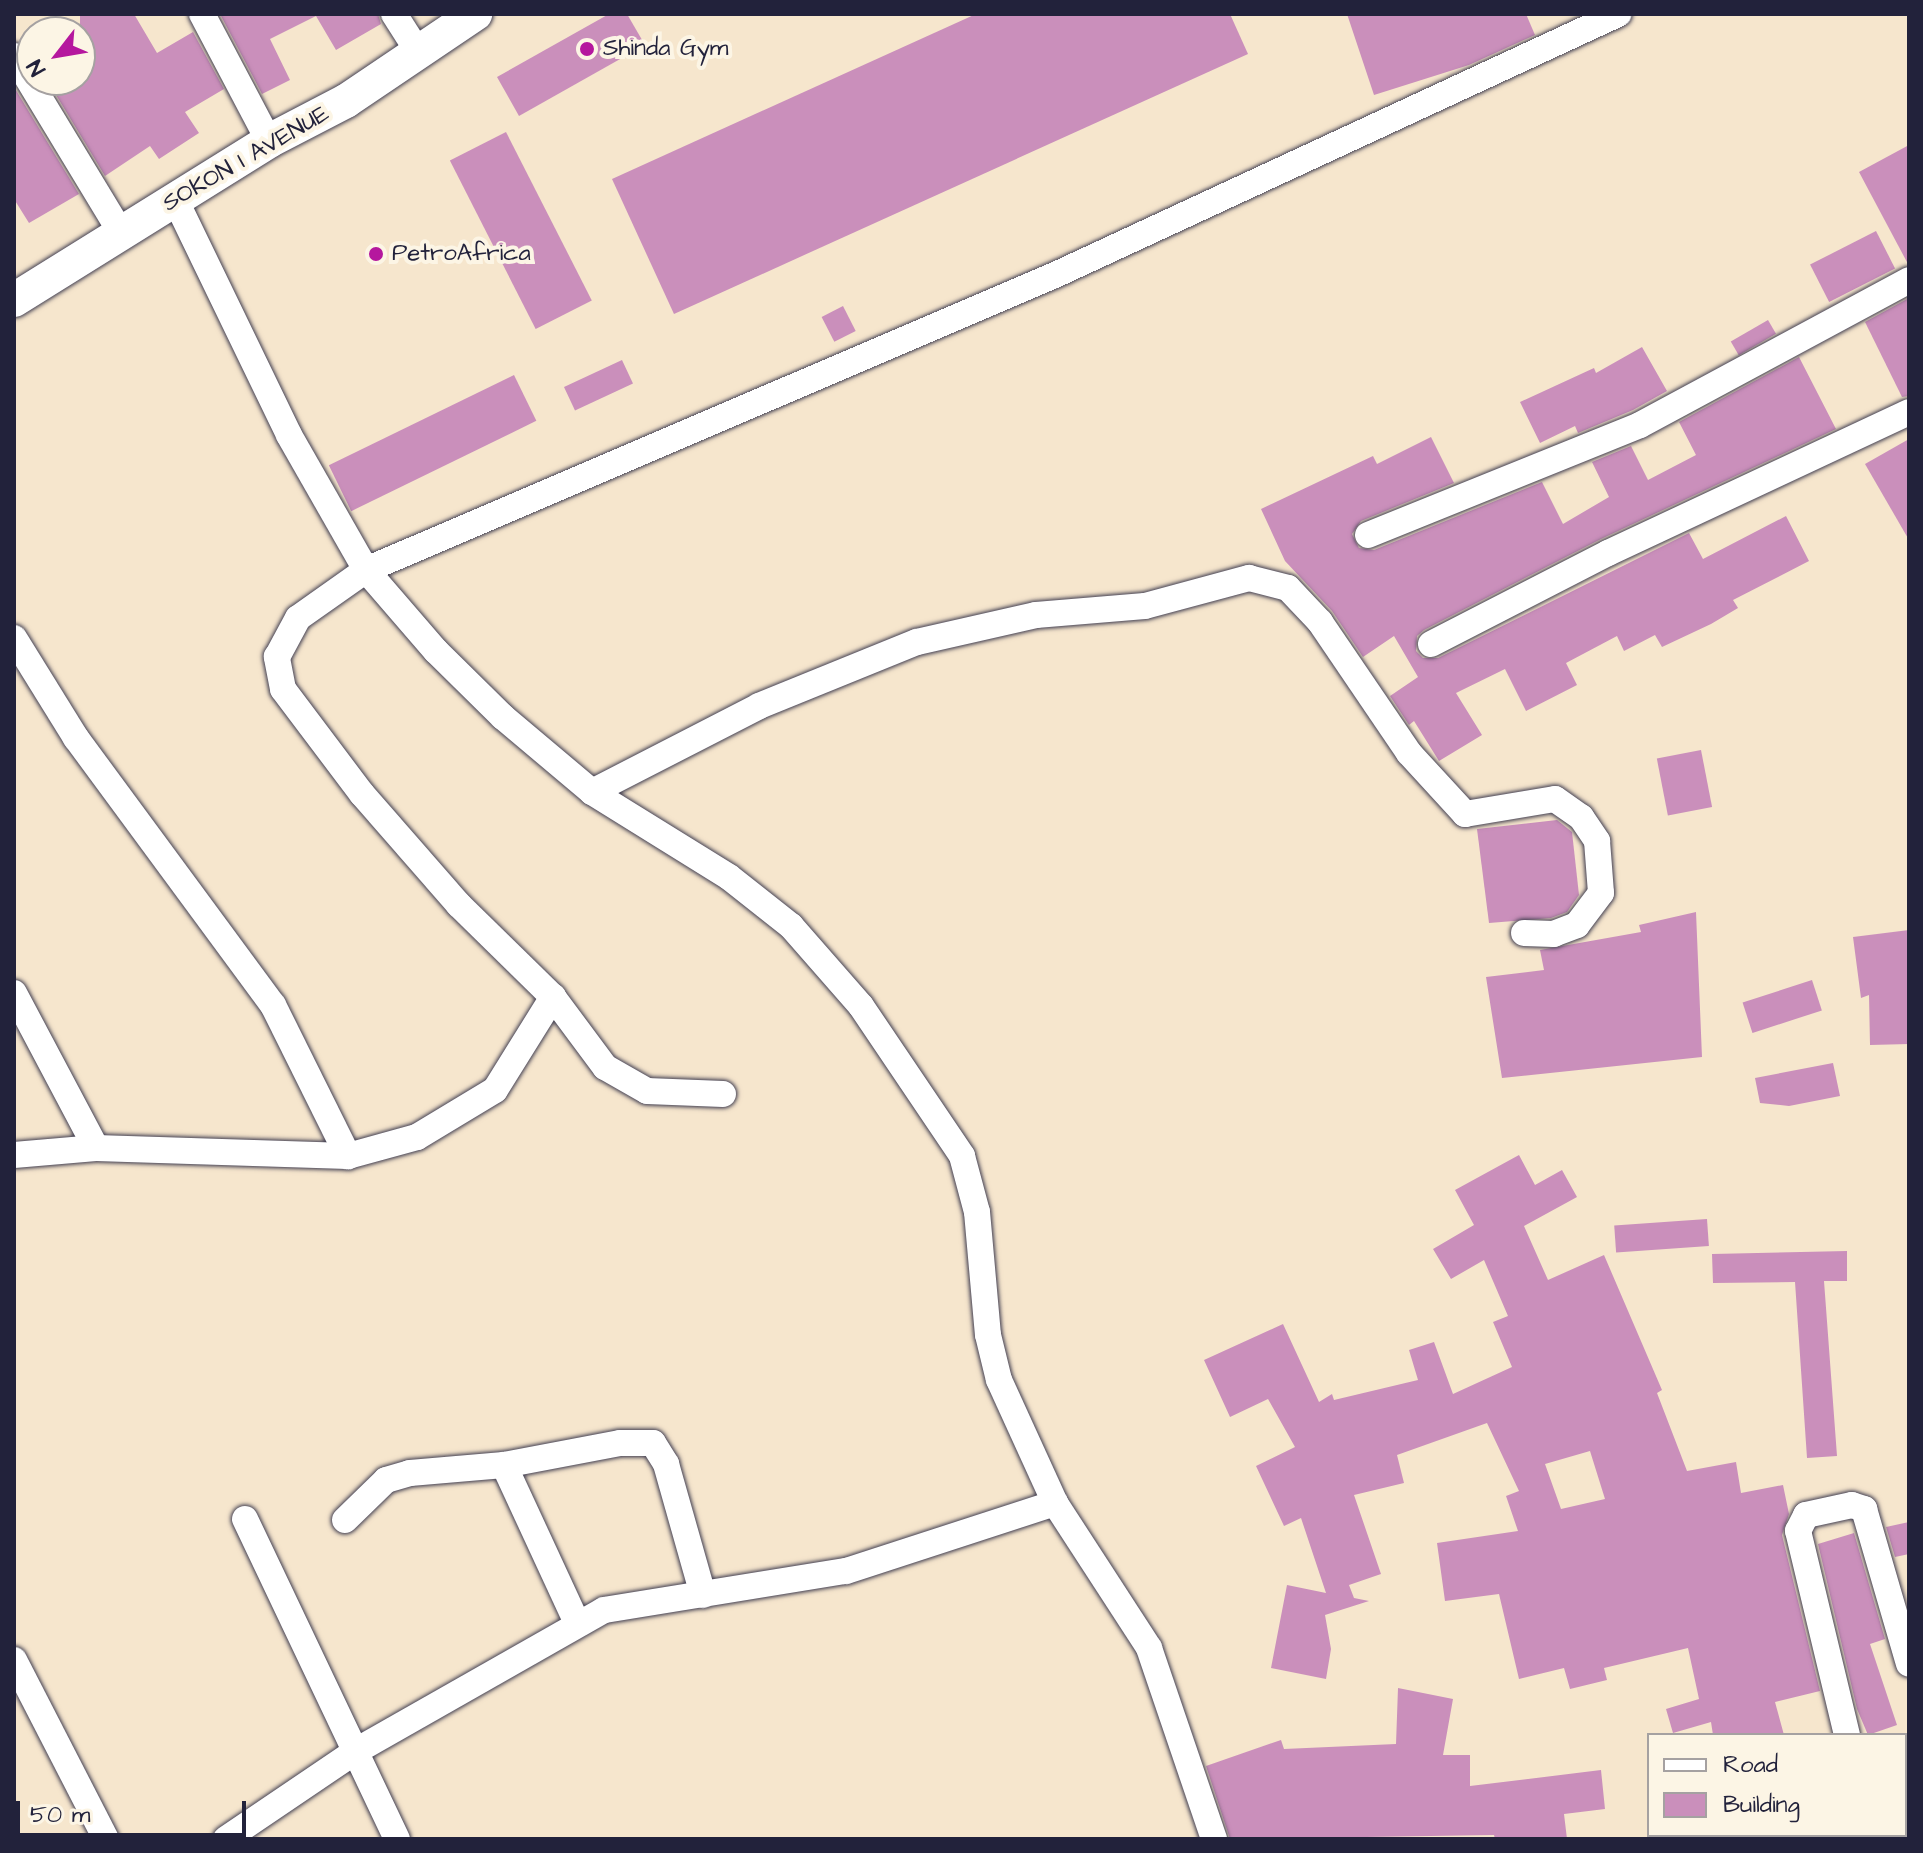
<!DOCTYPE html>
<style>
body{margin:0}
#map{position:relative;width:1923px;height:1853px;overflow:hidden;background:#f6e6cd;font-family:"Architects Daughter",sans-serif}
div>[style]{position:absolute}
.building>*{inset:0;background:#ca8fbb;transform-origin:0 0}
.roads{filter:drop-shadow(0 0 2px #423f51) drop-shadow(0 0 2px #423f51)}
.minor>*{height:26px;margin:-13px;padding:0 13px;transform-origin:13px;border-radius:13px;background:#fff}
.tertiary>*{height:34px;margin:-17px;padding:0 17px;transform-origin:17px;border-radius:17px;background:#fff}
.dots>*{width:22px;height:22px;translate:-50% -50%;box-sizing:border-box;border:4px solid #fcf5e5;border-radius:50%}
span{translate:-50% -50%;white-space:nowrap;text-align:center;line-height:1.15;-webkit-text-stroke:8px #fcf5e5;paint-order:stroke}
.poi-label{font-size:24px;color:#22223b}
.left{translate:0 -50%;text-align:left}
.street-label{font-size:24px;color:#22223b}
.frame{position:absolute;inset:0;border:16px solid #22223b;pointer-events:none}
.legend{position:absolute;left:1647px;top:1733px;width:260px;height:104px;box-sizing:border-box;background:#fcf5e5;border:2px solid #a5a1a1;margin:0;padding:10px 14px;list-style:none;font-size:24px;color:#22223b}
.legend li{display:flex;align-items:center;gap:16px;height:40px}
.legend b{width:40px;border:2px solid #a5a1a1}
.north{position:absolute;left:16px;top:16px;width:80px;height:80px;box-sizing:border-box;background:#fcf5e5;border:2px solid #a5a1a1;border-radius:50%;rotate:239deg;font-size:22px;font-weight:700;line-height:32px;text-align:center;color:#22223b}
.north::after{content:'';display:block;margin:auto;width:28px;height:36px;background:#b5179e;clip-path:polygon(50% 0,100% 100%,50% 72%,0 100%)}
.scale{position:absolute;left:16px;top:1801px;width:230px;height:36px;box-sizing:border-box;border:4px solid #22223b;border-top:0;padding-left:10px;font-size:24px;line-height:28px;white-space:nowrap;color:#22223b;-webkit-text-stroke:6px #fcf5e5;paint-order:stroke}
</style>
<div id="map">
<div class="building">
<div style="clip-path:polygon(80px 14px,134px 14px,157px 53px,193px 32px,224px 89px,185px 112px,199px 133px,159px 159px,150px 146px,105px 176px,47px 80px,80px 80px)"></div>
<div style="clip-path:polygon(378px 14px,381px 24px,336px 50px,316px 16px,270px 39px,290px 80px,262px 94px,221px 16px)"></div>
<div style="clip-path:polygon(609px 14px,627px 14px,645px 45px,519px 116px,497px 77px)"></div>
<div style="clip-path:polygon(976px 14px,1230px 14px,1248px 54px,674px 314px,612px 179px)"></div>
<div style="clip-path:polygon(1347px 14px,1526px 14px,1535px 35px,1469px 65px,1374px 95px)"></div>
<div style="clip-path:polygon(14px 87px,79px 194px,29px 223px,14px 199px)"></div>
<div style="left:506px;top:132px;width:189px;height:63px;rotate:63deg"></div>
<div style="clip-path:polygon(1909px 145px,1909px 264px,1908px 264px,1859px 172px)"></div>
<div style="left:1876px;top:231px;width:42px;height:74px;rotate:63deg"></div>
<div style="clip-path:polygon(1909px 298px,1909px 396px,1902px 397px,1865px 322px)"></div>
<div style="left:843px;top:306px;width:28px;height:24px;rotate:63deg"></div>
<div style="left:1768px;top:320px;width:16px;height:43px;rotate:60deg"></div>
<div style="clip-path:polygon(1642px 347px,1667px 391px,1633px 410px,1578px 433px,1575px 426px,1540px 443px,1520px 402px,1594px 368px,1596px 373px)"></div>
<div style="clip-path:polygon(1799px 357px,1836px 429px,1601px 539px,1424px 630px,1417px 636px,1416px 651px,1423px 658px,1438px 658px,1689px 533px,1703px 559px,1786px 516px,1809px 561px,1733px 600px,1738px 608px,1711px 624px,1662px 647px,1655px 635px,1624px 651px,1617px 636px,1566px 663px,1577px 685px,1526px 711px,1505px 669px,1456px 693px,1482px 735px,1439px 761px,1414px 721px,1409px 725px,1390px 696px,1418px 677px,1394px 636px,1363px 657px,1332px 611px,1285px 561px,1261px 509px,1373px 456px,1377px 464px,1431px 437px,1454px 483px,1361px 521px,1352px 534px,1359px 548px,1374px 550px,1542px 482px,1563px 524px,1609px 497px,1592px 462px,1631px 446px,1648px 480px,1696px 455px,1679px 422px)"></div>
<div style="left:622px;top:360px;width:26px;height:64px;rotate:65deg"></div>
<div style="left:514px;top:375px;width:51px;height:206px;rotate:64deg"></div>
<div style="clip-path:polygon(1909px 439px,1909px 540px,1865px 464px)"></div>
<div style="left:1701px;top:750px;width:58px;height:45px;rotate:79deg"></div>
<div style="clip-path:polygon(1557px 820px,1572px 832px,1579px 895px,1567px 912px,1551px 918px,1489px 923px,1477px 829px)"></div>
<div style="clip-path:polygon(1696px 912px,1702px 1057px,1502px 1078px,1486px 977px,1544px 970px,1540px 950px,1641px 932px,1639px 925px)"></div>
<div style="clip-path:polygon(1909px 930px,1909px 1044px,1870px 1045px,1869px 995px,1861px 998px,1853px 937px)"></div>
<div style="left:1812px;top:980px;width:32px;height:73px;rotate:72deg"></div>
<div style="clip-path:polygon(1833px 1063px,1840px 1096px,1789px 1106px,1760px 1103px,1755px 1078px)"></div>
<div style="clip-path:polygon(evenodd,1519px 1155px,1535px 1185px,1562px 1170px,1577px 1197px,1524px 1226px,1548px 1280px,1604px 1255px,1662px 1390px,1657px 1393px,1687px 1471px,1736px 1462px,1741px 1493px,1783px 1485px,1789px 1514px,1782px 1535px,1820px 1691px,1775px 1702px,1784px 1735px,1713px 1735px,1711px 1722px,1673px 1733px,1666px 1709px,1699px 1699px,1688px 1648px,1604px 1668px,1607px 1680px,1570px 1689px,1564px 1668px,1519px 1679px,1499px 1594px,1445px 1601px,1437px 1543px,1518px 1531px,1506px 1496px,1519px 1491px,1487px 1423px,1397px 1455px,1404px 1483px,1354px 1495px,1381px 1574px,1349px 1585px,1354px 1598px,1369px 1601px,1325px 1615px,1331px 1649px,1326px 1679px,1271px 1668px,1287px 1585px,1326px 1593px,1301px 1518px,1284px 1526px,1256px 1466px,1295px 1447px,1268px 1399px,1230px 1417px,1204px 1360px,1283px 1324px,1319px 1402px,1332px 1394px,1334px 1400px,1418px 1380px,1409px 1350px,1434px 1342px,1453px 1394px,1512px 1367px,1493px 1322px,1508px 1316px,1484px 1260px,1451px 1279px,1433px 1249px,1474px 1225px,1455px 1190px,1519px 1155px,1590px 1451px,1605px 1499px,1561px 1509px,1545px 1464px,1590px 1451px)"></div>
<div style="left:1707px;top:1219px;width:27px;height:93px;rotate:86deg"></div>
<div style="clip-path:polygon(1847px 1251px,1847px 1281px,1824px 1281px,1837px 1456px,1807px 1458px,1795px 1282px,1713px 1283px,1712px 1254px)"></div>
<div style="clip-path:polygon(1909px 1522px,1909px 1554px,1895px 1557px,1886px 1527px)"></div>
<div style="clip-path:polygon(1854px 1533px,1885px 1639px,1870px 1644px,1897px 1725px,1868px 1735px,1857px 1709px,1818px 1544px)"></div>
<div style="clip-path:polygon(1398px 1688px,1453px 1699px,1443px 1755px,1470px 1755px,1470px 1786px,1601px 1770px,1605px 1809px,1564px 1814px,1567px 1839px,1495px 1839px,1494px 1835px,1230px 1839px,1206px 1766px,1281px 1740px,1284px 1749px,1396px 1744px)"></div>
</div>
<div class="roads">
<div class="minor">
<div style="left:202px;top:14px;width:144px;rotate:62.2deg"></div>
<div style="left:394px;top:14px;width:43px;rotate:57.4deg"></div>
<div style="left:14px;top:56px;width:207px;rotate:58.8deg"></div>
<div style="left:175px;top:199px;width:262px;rotate:64.2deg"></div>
<div style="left:289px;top:435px;width:155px;rotate:60.3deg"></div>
<div style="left:366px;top:570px;width:107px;rotate:49.2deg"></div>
<div style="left:436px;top:651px;width:94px;rotate:44.6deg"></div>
<div style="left:503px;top:717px;width:116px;rotate:40.1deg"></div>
<div style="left:592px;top:792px;width:161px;rotate:31.8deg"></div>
<div style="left:729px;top:877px;width:79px;rotate:38.3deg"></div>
<div style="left:791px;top:926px;width:106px;rotate:48.8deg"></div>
<div style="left:861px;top:1006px;width:181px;rotate:56deg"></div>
<div style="left:962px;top:1156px;width:58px;rotate:75deg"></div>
<div style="left:977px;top:1212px;width:123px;rotate:84.9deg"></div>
<div style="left:988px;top:1335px;width:46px;rotate:76.3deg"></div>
<div style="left:999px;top:1380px;width:135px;rotate:65.5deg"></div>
<div style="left:1055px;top:1503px;width:173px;rotate:57deg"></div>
<div style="left:1149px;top:1648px;width:202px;rotate:71.2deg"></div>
<div style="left:1368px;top:535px;width:293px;rotate:-22deg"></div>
<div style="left:1640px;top:425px;width:306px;rotate:-28.3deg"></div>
<div style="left:14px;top:638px;width:118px;rotate:58.2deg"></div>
<div style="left:76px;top:738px;width:332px;rotate:53.6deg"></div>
<div style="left:273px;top:1005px;width:169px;rotate:63.6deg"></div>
<div style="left:1431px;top:644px;width:199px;rotate:-27.2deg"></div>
<div style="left:1608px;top:553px;width:332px;rotate:-25.1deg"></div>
<div style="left:592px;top:792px;width:188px;rotate:-27.2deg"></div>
<div style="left:759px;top:706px;width:170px;rotate:-22.1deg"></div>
<div style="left:917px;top:642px;width:122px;rotate:-12.8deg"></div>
<div style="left:1036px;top:615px;width:109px;rotate:-4.7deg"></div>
<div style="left:1145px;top:606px;width:108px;rotate:-15.1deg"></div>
<div style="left:1249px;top:578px;width:40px;rotate:14.4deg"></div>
<div style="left:1288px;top:588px;width:47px;rotate:46.7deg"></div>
<div style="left:1320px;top:622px;width:158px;rotate:55.8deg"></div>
<div style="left:1409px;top:753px;width:83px;rotate:47.4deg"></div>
<div style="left:1465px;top:814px;width:91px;rotate:-9.5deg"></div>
<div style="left:1555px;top:799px;width:32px;rotate:35deg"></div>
<div style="left:1581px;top:817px;width:29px;rotate:56deg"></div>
<div style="left:1597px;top:841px;width:52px;rotate:85.6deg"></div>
<div style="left:1601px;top:893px;width:40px;rotate:127deg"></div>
<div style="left:1577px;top:925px;width:25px;rotate:159deg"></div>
<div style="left:1554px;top:934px;width:30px;rotate:-178deg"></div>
<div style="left:14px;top:993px;width:175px;rotate:62.1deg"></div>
<div style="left:723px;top:1094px;width:76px;rotate:-177.7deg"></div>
<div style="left:647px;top:1091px;width:48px;rotate:-150.3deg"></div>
<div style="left:605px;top:1067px;width:87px;rotate:-126.6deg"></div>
<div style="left:553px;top:997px;width:132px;rotate:-135.6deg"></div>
<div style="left:459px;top:905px;width:147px;rotate:-131.1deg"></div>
<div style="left:362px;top:794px;width:131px;rotate:-127deg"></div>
<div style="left:283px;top:689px;width:33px;rotate:-101deg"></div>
<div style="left:277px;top:657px;width:44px;rotate:-61.7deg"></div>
<div style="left:298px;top:618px;width:83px;rotate:-35.2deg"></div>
<div style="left:366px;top:570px;width:749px;rotate:-23.18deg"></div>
<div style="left:1055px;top:275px;width:621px;rotate:-24.87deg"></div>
<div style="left:14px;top:1155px;width:82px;rotate:-4.9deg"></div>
<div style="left:96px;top:1148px;width:252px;rotate:1.8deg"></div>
<div style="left:348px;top:1156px;width:72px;rotate:-15.4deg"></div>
<div style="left:417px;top:1137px;width:91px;rotate:-31.1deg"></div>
<div style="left:495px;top:1090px;width:110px;rotate:-58.1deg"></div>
<div style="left:504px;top:1465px;width:174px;rotate:65.2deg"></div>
<div style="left:245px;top:1519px;width:354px;rotate:64.6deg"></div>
<div style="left:345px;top:1520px;width:57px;rotate:-44.3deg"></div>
<div style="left:386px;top:1480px;width:25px;rotate:-16deg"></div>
<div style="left:410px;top:1473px;width:94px;rotate:-4.9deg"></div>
<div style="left:504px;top:1465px;width:118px;rotate:-10.7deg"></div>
<div style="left:620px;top:1443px;width:33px"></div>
<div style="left:653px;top:1443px;width:25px;rotate:58deg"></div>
<div style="left:666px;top:1464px;width:136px;rotate:74.2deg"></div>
<div style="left:14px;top:1660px;width:201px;rotate:62.8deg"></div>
<div style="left:1847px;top:1735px;width:210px;rotate:-103.5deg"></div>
<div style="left:1798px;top:1531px;width:18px;rotate:-63deg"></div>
<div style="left:1806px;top:1515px;width:47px;rotate:-12.3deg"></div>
<div style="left:1852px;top:1505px;width:13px;rotate:18deg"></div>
<div style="left:1864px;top:1509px;width:161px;rotate:73.8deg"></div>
<div style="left:1875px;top:1835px;width:4px;rotate:76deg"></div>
<div style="left:226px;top:1839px;width:157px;rotate:-34.1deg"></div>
<div style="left:356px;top:1751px;width:285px;rotate:-29.6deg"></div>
<div style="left:604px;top:1610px;width:245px;rotate:-9.2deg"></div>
<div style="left:846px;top:1571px;width:220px;rotate:-18deg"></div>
</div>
<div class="tertiary">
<div style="left:14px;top:300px;width:301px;rotate:-31.9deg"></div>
<div style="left:269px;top:141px;width:87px;rotate:-27.5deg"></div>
<div style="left:346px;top:101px;width:156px;rotate:-34deg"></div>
</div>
</div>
<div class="dots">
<div style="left:587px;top:49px;background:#b5179e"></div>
<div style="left:376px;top:254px;background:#b5179e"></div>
</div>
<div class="poi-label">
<span class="left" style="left:603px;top:49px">Shinda Gym</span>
<span class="left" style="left:392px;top:254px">PetroAfrica</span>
</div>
<div class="street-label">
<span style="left:246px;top:159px;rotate:-30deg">SOKON I AVENUE</span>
</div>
<div class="frame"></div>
<ul class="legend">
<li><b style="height:10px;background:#fff"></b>Road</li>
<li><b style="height:22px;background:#ca8fbb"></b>Building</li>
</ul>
<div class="north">N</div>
<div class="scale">50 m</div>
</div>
